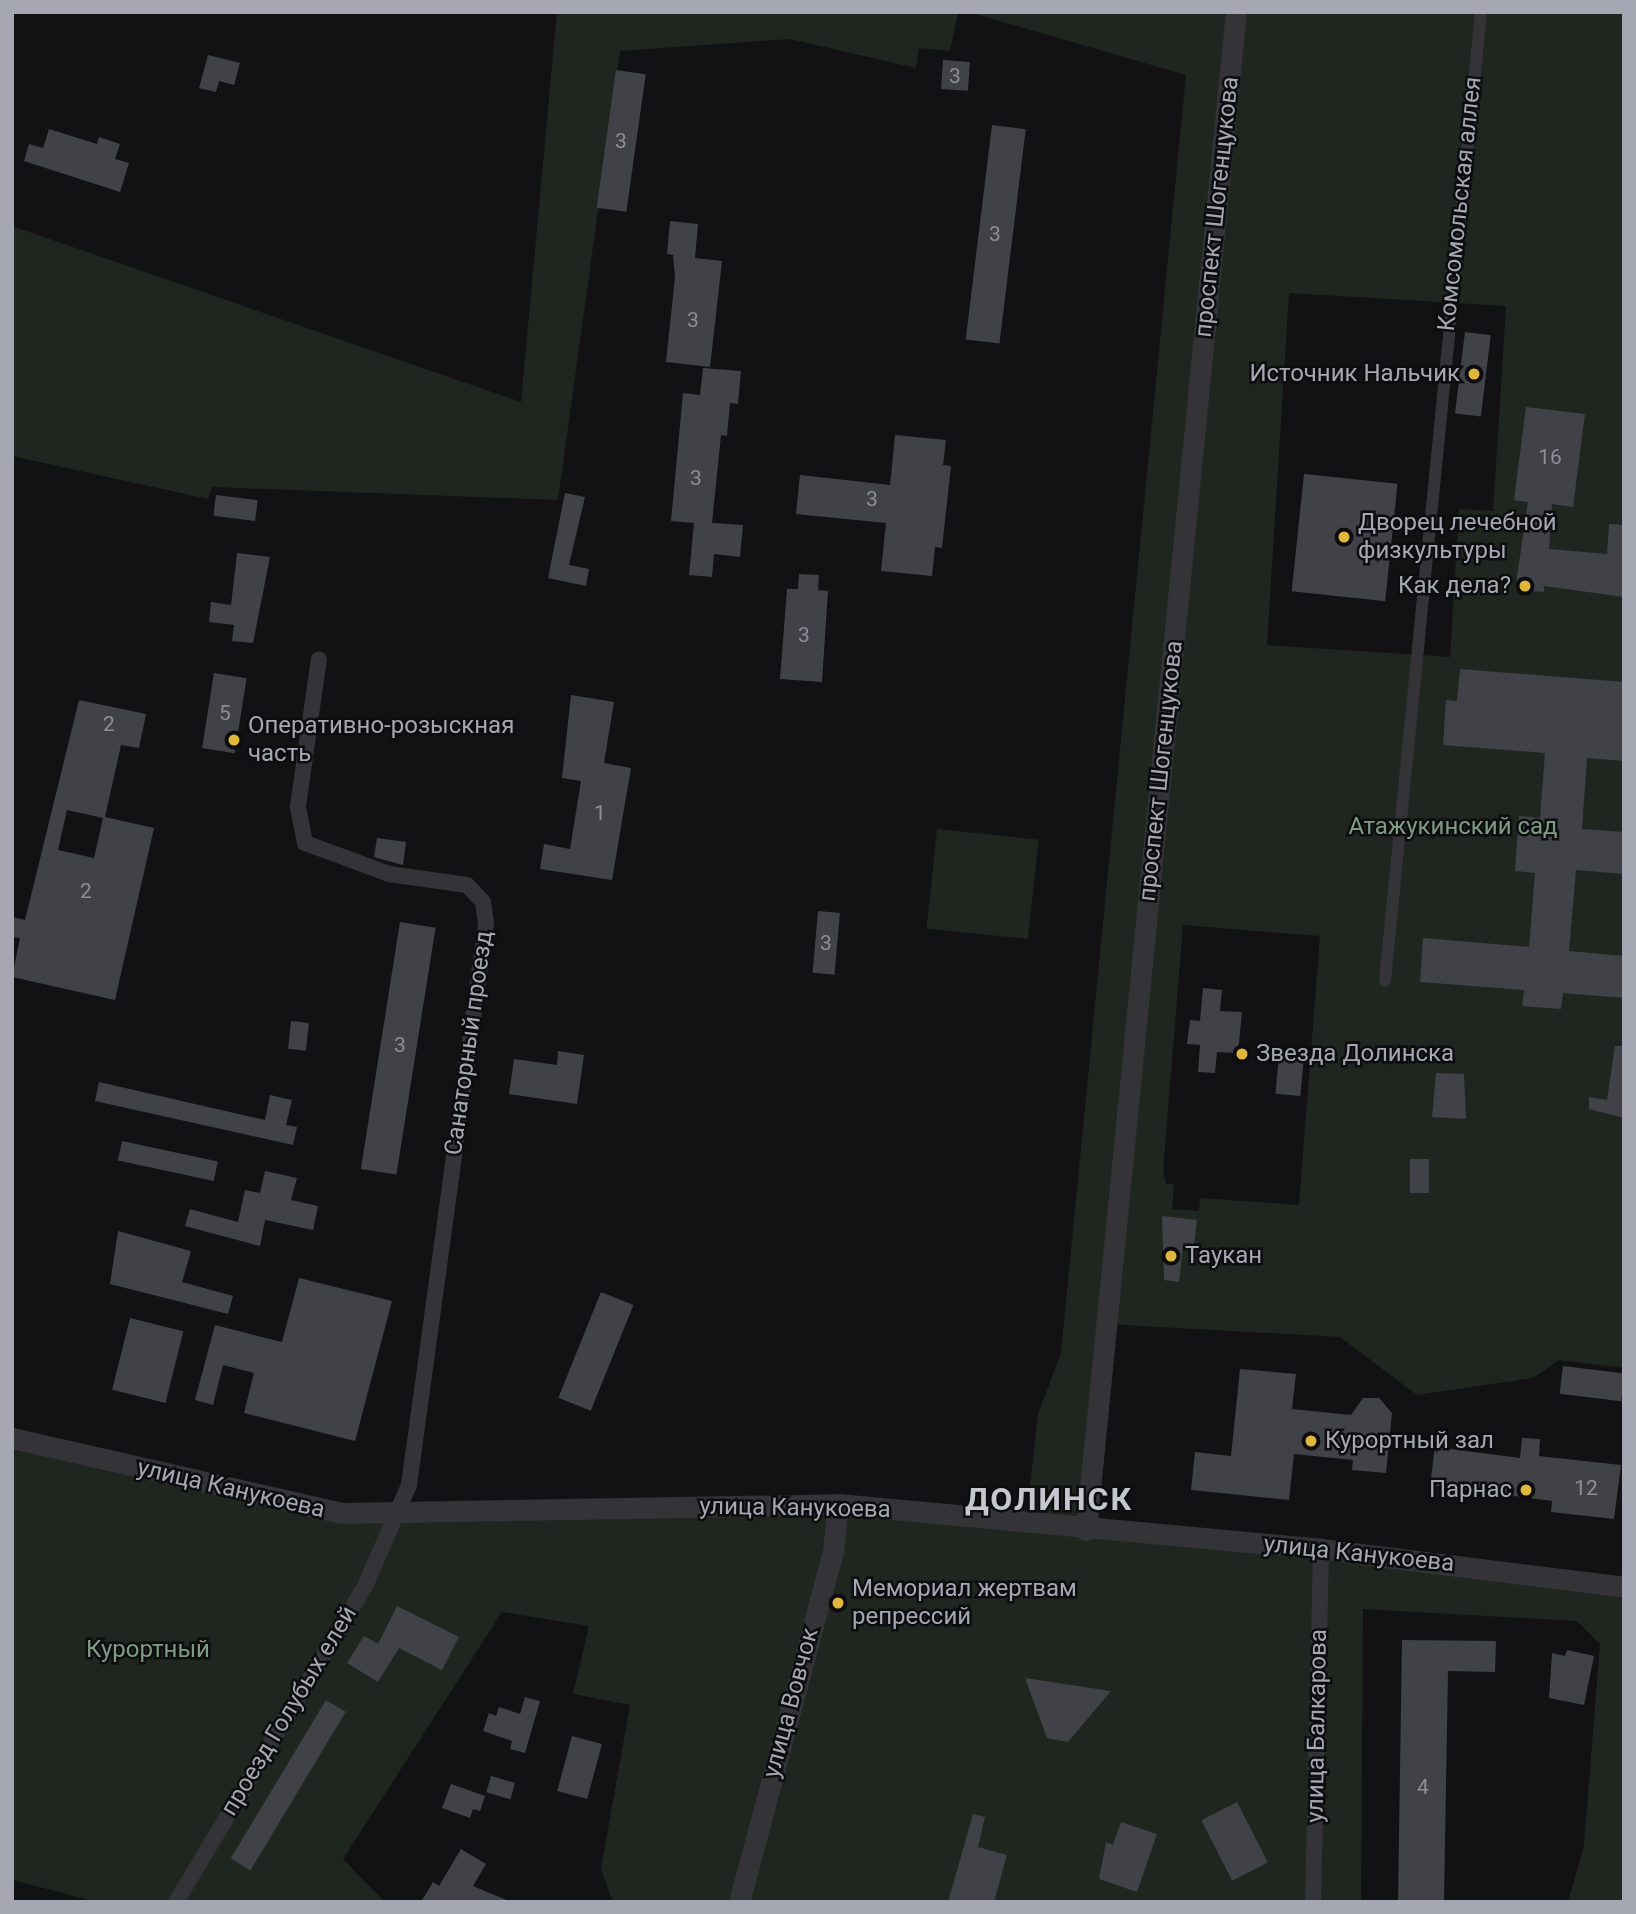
<!DOCTYPE html>
<meta charset="utf-8">
<style>
body{margin:0}
#map{position:relative;width:1636px;height:1914px;overflow:hidden;background:#121214;font-family:Roboto,sans-serif}
div>[style]{position:absolute}
.green>*{inset:0;background:#1f2620;transform-origin:0 0}
.building>*{inset:0;background:#414247;transform-origin:0 0}
.pedestrian>*{height:12px;margin:-6px;padding:0 6px;transform-origin:6px;border-radius:6px;background:#343438}
.minor>*{height:16px;margin:-8px;padding:0 8px;transform-origin:8px;border-radius:8px;background:#343438}
.tertiary>*{height:21px;margin:-10.5px;padding:0 10.5px;transform-origin:10.5px;border-radius:10.5px;background:#343438}
.dots>*{width:19px;height:19px;translate:-50% -50%;box-sizing:border-box;border:4px solid #0d0d0f;border-radius:50%}
span{translate:-50% -50%;white-space:nowrap;text-align:center;line-height:1.15;-webkit-text-stroke:5px #0d0d0f;paint-order:stroke}
.number-label{font-size:21px;color:#8c8e98}
.number-label span{-webkit-text-stroke-width:0}
.street-label{font-size:24px;color:#a5a8b3}
.poi-label{font-size:24px;color:#a5a8b3}
.right{translate:-100% -50%;text-align:right}
.left{translate:0 -50%;text-align:left}
.park-label{font-size:24px;color:#7d9c82}
.district-label{font-size:32px;color:#c5c7cf;font-weight:700;letter-spacing:2px}
.frame{position:absolute;inset:0;border:14px solid #a5a8b3;pointer-events:none}
</style>
<div id="map">
<div class="green">
<div style="clip-path:polygon(557px 12px,958px 12px,950px 51px,919px 48px,916px 68px,790px 39px,620px 51px,558px 500px,212px 487px,208px 499px,12px 456px,12px 226px,521px 402px)"></div>
<div style="clip-path:polygon(evenodd,968px 12px,1624px 12px,1624px 1368px,1559px 1360px,1533px 1378px,1417px 1395px,1340px 1337px,1106px 1324px,1086px 1530px,1624px 1587px,1624px 1902px,1568px 1902px,1584px 1845px,1600px 1644px,1577px 1621px,1363px 1609px,1361px 1902px,613px 1902px,601px 1869px,630px 1705px,573px 1694px,589px 1626px,502px 1612px,343px 1859px,385px 1902px,98px 1902px,12px 1880px,12px 1438px,301px 1507px,768px 1504px,1026px 1523px,1038px 1414px,1061px 1353px,1186px 75px,968px 12px,1289px 293px,1506px 306px,1493px 511px,1459px 509px,1450px 657px,1267px 645px,1289px 293px,968px 12px,1183px 925px,1320px 936px,1299px 1205px,1200px 1198px,1199px 1211px,1172px 1209px,1174px 1184px,1166px 1184px,1163px 1171px,1183px 925px)"></div>
<div style="left:937px;top:829px;width:102px;height:100px;rotate:6deg"></div>
</div>
<div class="building">
<div style="clip-path:polygon(208px 55px,240px 63px,234px 85px,219px 81px,216px 92px,199px 88px)"></div>
<div style="left:943px;top:60px;width:27px;height:29px;rotate:4deg"></div>
<div style="left:616px;top:70px;width:30px;height:139px;rotate:8deg"></div>
<div style="left:992px;top:125px;width:34px;height:216px;rotate:7deg"></div>
<div style="clip-path:polygon(49px 129px,97px 144px,99px 137px,120px 144px,115px 159px,129px 163px,120px 192px,24px 161px,29px 144px,43px 148px)"></div>
<div style="clip-path:polygon(670px 221px,698px 224px,695px 258px,722px 261px,710px 367px,666px 362px,675px 277px,673px 255px,667px 254px)"></div>
<div style="left:1465px;top:332px;width:26px;height:82px;rotate:7deg"></div>
<div style="clip-path:polygon(703px 368px,741px 371px,738px 404px,730px 403px,727px 436px,721px 435px,712px 523px,743px 525px,740px 557px,714px 554px,712px 577px,689px 575px,694px 523px,671px 521px,683px 393px,700px 395px)"></div>
<div style="clip-path:polygon(1526px 407px,1585px 414px,1573px 507px,1552px 504px,1549px 549px,1607px 554px,1609px 524px,1624px 525px,1624px 597px,1544px 586px,1544px 592px,1515px 590px,1528px 502px,1514px 500px)"></div>
<div style="clip-path:polygon(895px 435px,946px 440px,943px 465px,951px 466px,942px 548px,935px 547px,932px 576px,881px 571px,886px 523px,796px 514px,800px 475px,890px 485px)"></div>
<div style="left:1304px;top:474px;width:94px;height:118px;rotate:6deg"></div>
<div style="clip-path:polygon(565px 493px,585px 497px,569px 565px,589px 569px,586px 586px,548px 578px)"></div>
<div style="left:216px;top:495px;width:42px;height:21px;rotate:7deg"></div>
<div style="clip-path:polygon(237px 553px,270px 557px,253px 643px,232px 641px,234px 625px,209px 622px,211px 602px,231px 605px)"></div>
<div style="clip-path:polygon(799px 574px,819px 575px,818px 590px,828px 591px,822px 682px,780px 679px,787px 589px,798px 589px)"></div>
<div style="clip-path:polygon(1460px 669px,1624px 682px,1624px 761px,1587px 758px,1582px 829px,1624px 832px,1624px 874px,1576px 870px,1569px 951px,1624px 956px,1624px 998px,1563px 993px,1561px 1009px,1522px 1006px,1524px 990px,1420px 982px,1423px 938px,1529px 947px,1535px 873px,1515px 871px,1519px 816px,1540px 818px,1545px 753px,1443px 745px,1446px 700px,1457px 701px)"></div>
<div style="left:214px;top:673px;width:33px;height:76px;rotate:9deg"></div>
<div style="clip-path:polygon(571px 695px,614px 702px,604px 763px,631px 768px,612px 880px,540px 869px,544px 844px,570px 849px,581px 781px,562px 778px)"></div>
<div style="clip-path:polygon(evenodd,79px 700px,146px 714px,139px 748px,121px 745px,105px 817px,154px 828px,115px 1000px,12px 977px,20px 938px,12px 937px,12px 917px,25px 920px,79px 700px,67px 810px,103px 818px,94px 858px,58px 850px,67px 810px)"></div>
<div style="clip-path:polygon(377px 838px,406px 842px,403px 865px,374px 857px)"></div>
<div style="left:818px;top:911px;width:22px;height:62px;rotate:5deg"></div>
<div style="left:400px;top:922px;width:36px;height:250px;rotate:9deg"></div>
<div style="clip-path:polygon(1203px 988px,1222px 990px,1220px 1011px,1242px 1012px,1238px 1053px,1217px 1052px,1215px 1073px,1198px 1072px,1200px 1045px,1187px 1044px,1190px 1020px,1200px 1021px)"></div>
<div style="left:291px;top:1021px;width:18px;height:28px;rotate:6deg"></div>
<div style="clip-path:polygon(1615px 1046px,1624px 1046px,1624px 1118px,1589px 1109px,1589px 1097px,1607px 1100px)"></div>
<div style="clip-path:polygon(558px 1051px,584px 1055px,577px 1104px,509px 1094px,514px 1059px,557px 1065px)"></div>
<div style="left:1279px;top:1054px;width:25px;height:40px;rotate:5deg"></div>
<div style="clip-path:polygon(1436px 1073px,1464px 1074px,1466px 1119px,1432px 1117px)"></div>
<div style="clip-path:polygon(99px 1082px,265px 1120px,270px 1095px,292px 1100px,286px 1125px,297px 1127px,293px 1145px,95px 1101px)"></div>
<div style="left:122px;top:1141px;width:98px;height:20px;rotate:12deg"></div>
<div style="left:1410px;top:1159px;width:19px;height:34px"></div>
<div style="clip-path:polygon(265px 1171px,297px 1178px,291px 1200px,318px 1206px,313px 1230px,265px 1220px,260px 1246px,185px 1226px,190px 1209px,238px 1222px,245px 1190px,260px 1193px)"></div>
<div style="clip-path:polygon(1162px 1216px,1197px 1220px,1194px 1247px,1183px 1246px,1179px 1282px,1164px 1280px)"></div>
<div style="clip-path:polygon(118px 1231px,191px 1251px,182px 1282px,233px 1296px,228px 1314px,110px 1284px)"></div>
<div style="clip-path:polygon(299px 1278px,392px 1301px,355px 1441px,244px 1413px,254px 1373px,223px 1365px,213px 1405px,195px 1400px,215px 1325px,282px 1342px)"></div>
<div style="left:601px;top:1292px;width:35px;height:114px;rotate:22deg"></div>
<div style="left:130px;top:1318px;width:55px;height:74px;rotate:14deg"></div>
<div style="left:1563px;top:1366px;width:62px;height:28px;rotate:7deg"></div>
<div style="clip-path:polygon(1240px 1369px,1296px 1374px,1292px 1409px,1351px 1415px,1363px 1398px,1379px 1398px,1392px 1413px,1386px 1473px,1352px 1470px,1353px 1460px,1294px 1454px,1289px 1500px,1191px 1490px,1195px 1452px,1231px 1456px)"></div>
<div style="clip-path:polygon(1522px 1438px,1540px 1439px,1539px 1456px,1621px 1465px,1614px 1519px,1551px 1512px,1552px 1501px,1430px 1485px,1435px 1447px,1520px 1458px)"></div>
<div style="clip-path:polygon(397px 1606px,459px 1637px,442px 1670px,399px 1648px,378px 1682px,347px 1663px,364px 1636px,378px 1644px)"></div>
<div style="clip-path:polygon(1402px 1640px,1496px 1641px,1495px 1672px,1448px 1671px,1444px 1902px,1398px 1902px)"></div>
<div style="clip-path:polygon(1567px 1650px,1594px 1656px,1584px 1705px,1549px 1698px,1552px 1653px,1565px 1656px)"></div>
<div style="clip-path:polygon(1025px 1678px,1111px 1691px,1068px 1742px,1047px 1738px)"></div>
<div style="clip-path:polygon(525px 1697px,540px 1701px,525px 1753px,510px 1749px,512px 1741px,483px 1731px,489px 1713px,496px 1716px,499px 1707px,520px 1714px)"></div>
<div style="left:326px;top:1700px;width:23px;height:185px;rotate:31deg"></div>
<div style="left:572px;top:1736px;width:31px;height:57px;rotate:15deg"></div>
<div style="left:491px;top:1776px;width:25px;height:17px;rotate:16deg"></div>
<div style="clip-path:polygon(451px 1784px,485px 1796px,480px 1811px,473px 1809px,470px 1818px,442px 1808px)"></div>
<div style="left:1237px;top:1802px;width:68px;height:40px;rotate:63deg"></div>
<div style="clip-path:polygon(973px 1814px,985px 1817px,978px 1847px,1007px 1855px,994px 1902px,948px 1902px)"></div>
<div style="clip-path:polygon(1121px 1822px,1157px 1834px,1137px 1892px,1099px 1879px,1106px 1842px,1113px 1845px)"></div>
<div style="clip-path:polygon(461px 1849px,486px 1864px,473px 1886px,511px 1902px,421px 1902px,433px 1882px,439px 1886px)"></div>
</div>
<div class="pedestrian">
<div style="left:1385px;top:981px;width:974px;rotate:-84.34deg"></div>
</div>
<div class="minor">
<div style="left:176px;top:1902px;width:370px;rotate:-59.1deg"></div>
<div style="left:366px;top:1584px;width:108px;rotate:-66.5deg"></div>
<div style="left:409px;top:1485px;width:567px;rotate:-82.2deg"></div>
<div style="left:486px;top:923px;width:21px;rotate:-98deg"></div>
<div style="left:483px;top:902px;width:23px;rotate:-133deg"></div>
<div style="left:467px;top:885px;width:79px;rotate:-172deg"></div>
<div style="left:389px;top:874px;width:90px;rotate:-159.7deg"></div>
<div style="left:305px;top:843px;width:38px;rotate:-101deg"></div>
<div style="left:298px;top:806px;width:148px;rotate:-81.9deg"></div>
<div style="left:1313px;top:1902px;width:353px;rotate:-88.7deg"></div>
</div>
<div class="tertiary">
<div style="left:12px;top:1438px;width:337px;rotate:12.8deg"></div>
<div style="left:341px;top:1513px;width:497px;rotate:-1deg"></div>
<div style="left:838px;top:1504px;width:485px;rotate:5.3deg"></div>
<div style="left:1321px;top:1549px;width:305px;rotate:7.1deg"></div>
<div style="left:1086px;top:1530px;width:1525px;rotate:-84.36deg"></div>
<div style="left:739px;top:1902px;width:363px;rotate:-75deg"></div>
<div style="left:833px;top:1551px;width:47px;rotate:-83.9deg"></div>
</div>
<div class="dots">
<div style="left:1474px;top:374px;background:#e0b73d"></div>
<div style="left:1344px;top:537px;background:#e0b73d"></div>
<div style="left:1525px;top:586px;background:#e0b73d"></div>
<div style="left:234px;top:740px;background:#e0b73d"></div>
<div style="left:1242px;top:1054px;background:#e0b73d"></div>
<div style="left:1171px;top:1256px;background:#e0b73d"></div>
<div style="left:1311px;top:1441px;background:#e0b73d"></div>
<div style="left:1526px;top:1490px;background:#e0b73d"></div>
<div style="left:838px;top:1603px;background:#e0b73d"></div>
</div>
<div class="number-label">
<span style="left:955px;top:76px">3</span>
<span style="left:621px;top:141px">3</span>
<span style="left:995px;top:234px">3</span>
<span style="left:693px;top:320px">3</span>
<span style="left:1550px;top:457px">16</span>
<span style="left:696px;top:478px">3</span>
<span style="left:872px;top:499px">3</span>
<span style="left:804px;top:635px">3</span>
<span style="left:225px;top:713px">5</span>
<span style="left:109px;top:724px">2</span>
<span style="left:600px;top:813px">1</span>
<span style="left:86px;top:891px">2</span>
<span style="left:826px;top:943px">3</span>
<span style="left:400px;top:1045px">3</span>
<span style="left:1586px;top:1488px">12</span>
<span style="left:1423px;top:1787px">4</span>
</div>
<div class="street-label">
<span style="left:1460px;top:204px;rotate:-84deg">Комсомольская аллея</span>
<span style="left:1217px;top:207px;rotate:-84deg">проспект Шогенцукова</span>
<span style="left:1161px;top:771px;rotate:-84deg">проспект Шогенцукова</span>
<span style="left:469px;top:1043px;rotate:-82deg">Санаторный проезд</span>
<span style="left:231px;top:1489px;rotate:13deg">улица Канукоева</span>
<span style="left:795px;top:1508px;rotate:1deg">улица Канукоева</span>
<span style="left:1359px;top:1554px;rotate:6deg">улица Канукоева</span>
<span style="left:791px;top:1703px;rotate:-75deg">улица Вовчок</span>
<span style="left:289px;top:1711px;rotate:-59deg">проезд Голубых елей</span>
<span style="left:1317px;top:1726px;rotate:-89deg">улица Балкарова</span>
</div>
<div class="poi-label">
<span class="right" style="left:1460px;top:374px">Источник Нальчик</span>
<span class="left" style="left:1358px;top:537px">Дворец лечебной<br>физкультуры</span>
<span class="right" style="left:1511px;top:586px">Как дела?</span>
<span class="left" style="left:248px;top:740px">Оперативно-розыскная<br>часть</span>
<span class="left" style="left:1256px;top:1054px">Звезда Долинска</span>
<span class="left" style="left:1185px;top:1256px">Таукан</span>
<span class="left" style="left:1325px;top:1441px">Курортный зал</span>
<span class="right" style="left:1512px;top:1490px">Парнас</span>
<span class="left" style="left:852px;top:1603px">Мемориал жертвам<br>репрессий</span>
</div>
<div class="park-label">
<span style="left:1453px;top:827px">Атажукинский сад</span>
<span style="left:148px;top:1650px">Курортный</span>
</div>
<div class="district-label">
<span style="left:1049px;top:1499px">ДОЛИНСК</span>
</div>
<div class="frame"></div>
</div>
